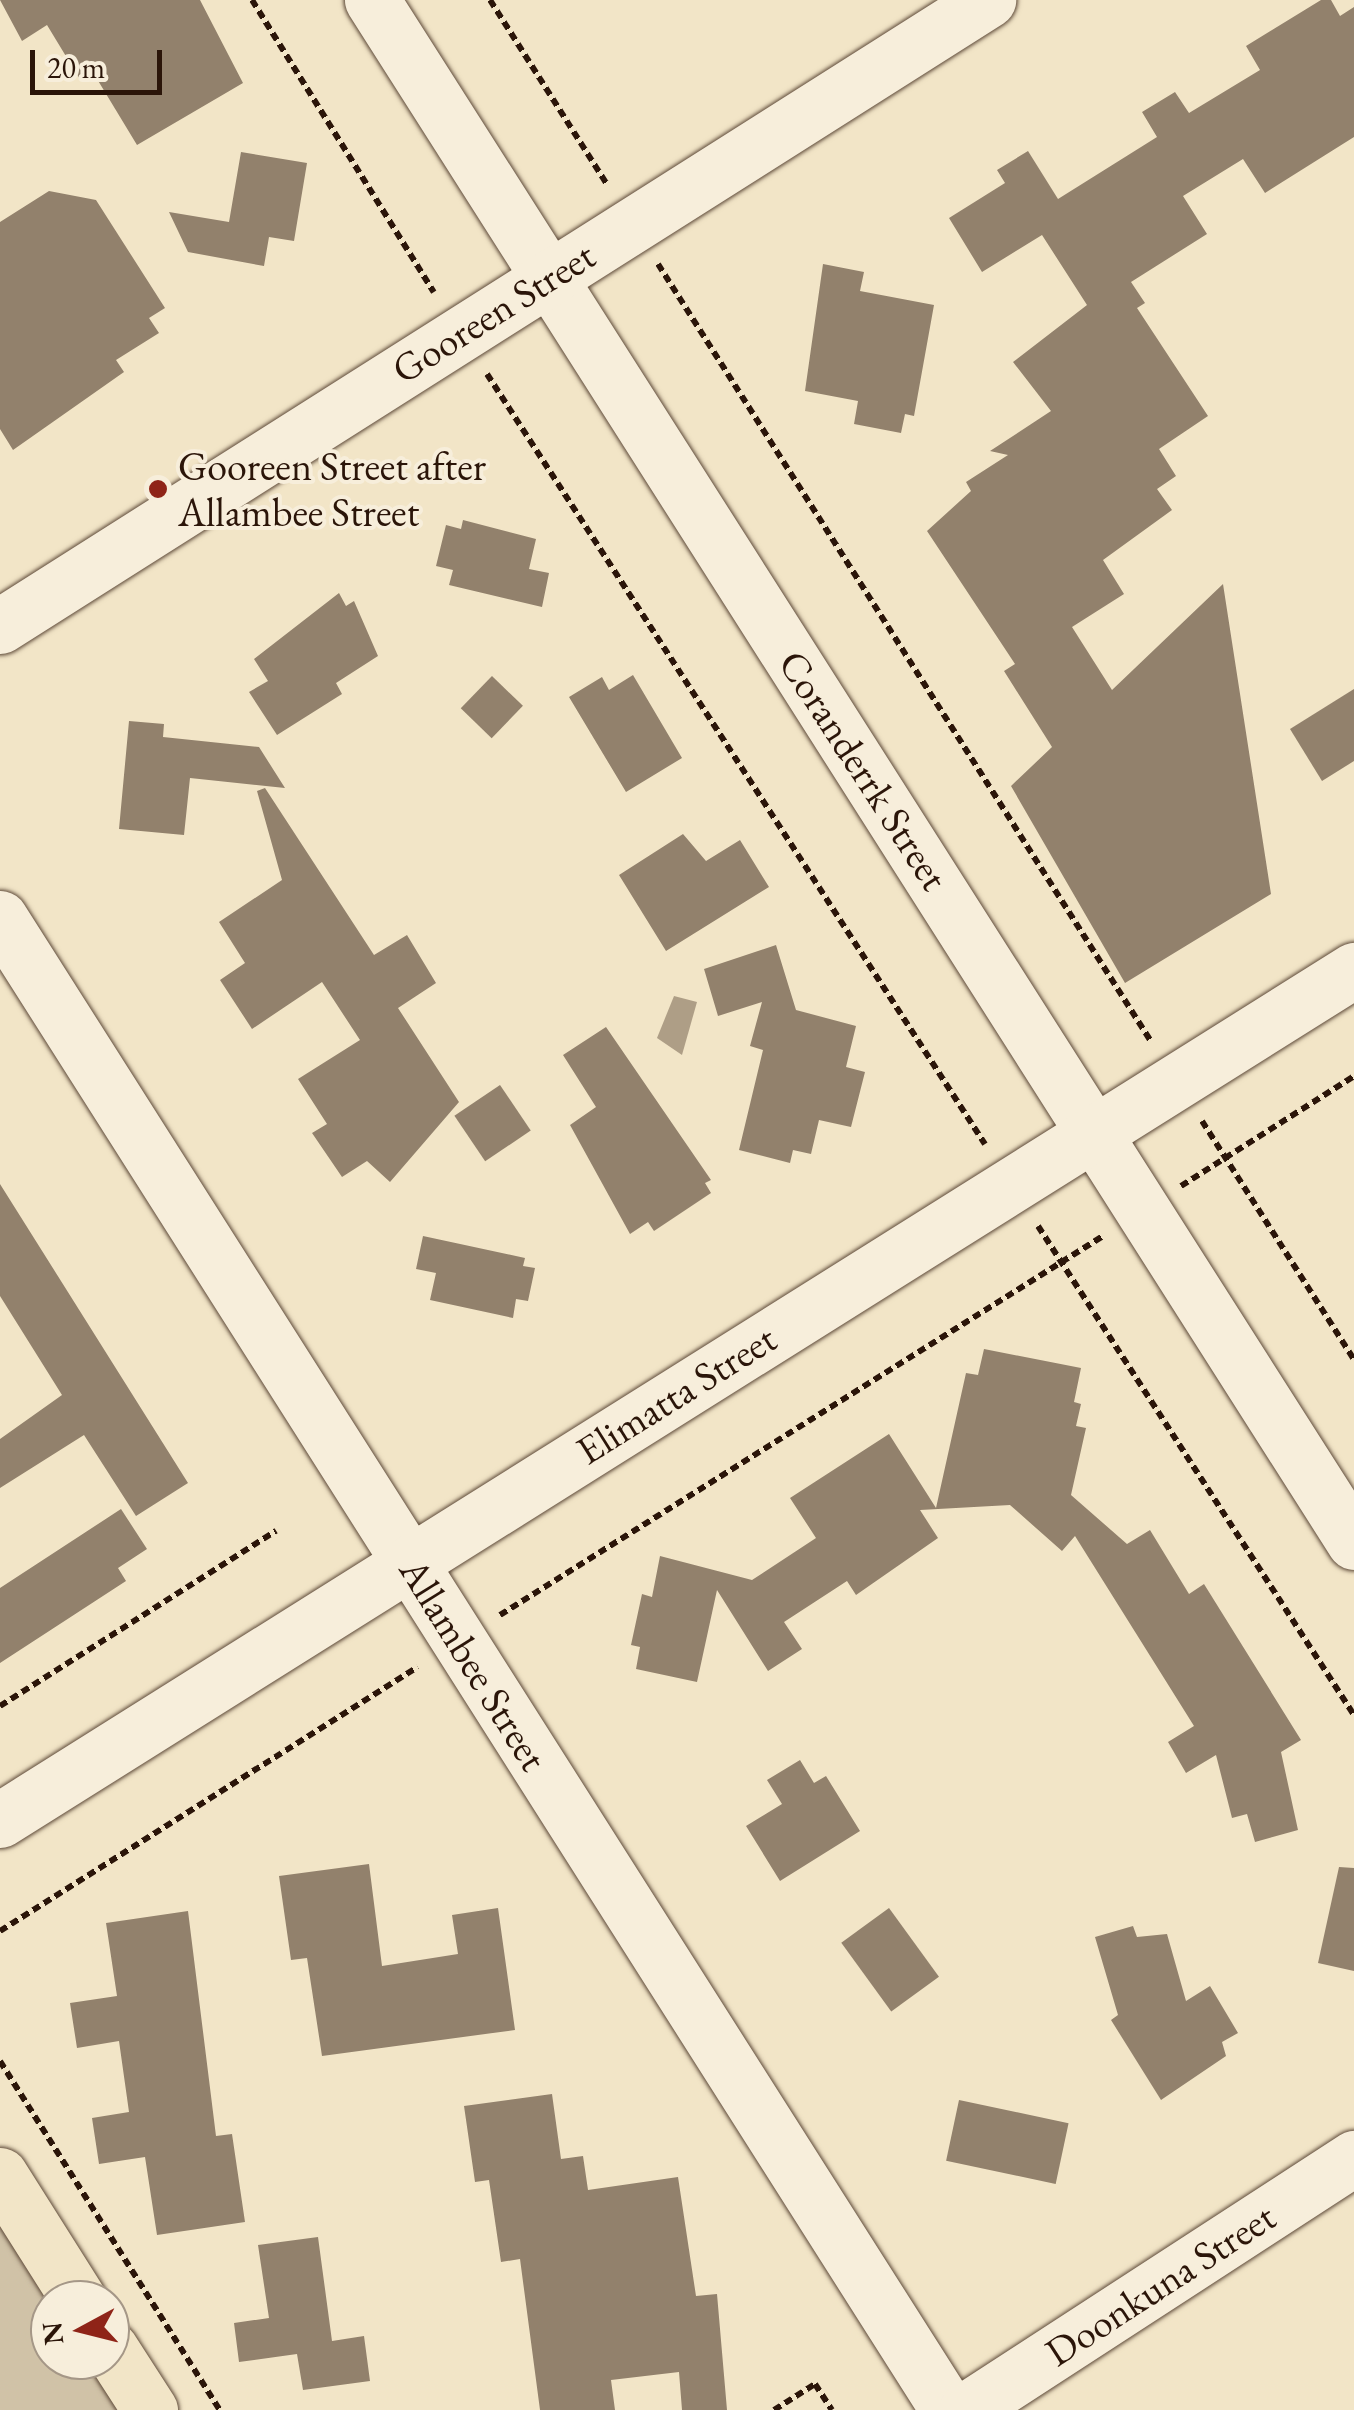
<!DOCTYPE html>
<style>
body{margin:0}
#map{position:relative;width:1354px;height:2410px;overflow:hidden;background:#f2e5c7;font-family:"EB Garamond",serif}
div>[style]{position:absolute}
.green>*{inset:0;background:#d0c2a7}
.water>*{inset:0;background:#ae9e86}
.building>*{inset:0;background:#92816c;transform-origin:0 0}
.path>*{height:6px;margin-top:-3px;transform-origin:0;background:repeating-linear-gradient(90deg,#2b1509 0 8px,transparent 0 13px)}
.roads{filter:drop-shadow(0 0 2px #5d4938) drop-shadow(0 0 2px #5d4938)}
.minor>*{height:55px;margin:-27.5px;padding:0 27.5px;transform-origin:27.5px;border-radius:27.5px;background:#f7eedb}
.major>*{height:55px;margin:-27.5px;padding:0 27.5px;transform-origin:27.5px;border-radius:27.5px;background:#f2e5c7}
.dots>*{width:28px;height:28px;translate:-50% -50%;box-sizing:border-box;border:5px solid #f7eedb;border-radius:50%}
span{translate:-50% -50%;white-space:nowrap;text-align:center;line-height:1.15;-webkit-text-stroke:8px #f7eedb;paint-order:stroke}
.street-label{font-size:40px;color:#2b1509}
.poi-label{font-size:40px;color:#2b1509}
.left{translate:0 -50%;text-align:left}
.north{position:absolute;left:30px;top:2280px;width:100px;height:100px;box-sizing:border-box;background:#f7eedb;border:2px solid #a59787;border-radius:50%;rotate:263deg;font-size:28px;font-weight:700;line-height:40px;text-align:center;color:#2b1509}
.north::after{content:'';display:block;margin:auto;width:35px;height:45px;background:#8f2418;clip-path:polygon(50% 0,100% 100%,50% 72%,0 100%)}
.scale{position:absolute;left:30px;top:50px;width:132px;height:45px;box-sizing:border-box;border:5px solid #2b1509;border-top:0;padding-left:12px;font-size:30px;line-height:35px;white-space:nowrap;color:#2b1509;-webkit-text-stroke:8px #f7eedb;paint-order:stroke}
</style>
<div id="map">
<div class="green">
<div style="clip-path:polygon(0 2218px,50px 2300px,50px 2360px,90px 2360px,121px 2410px,0 2410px)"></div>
</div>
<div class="water">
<div style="clip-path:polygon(674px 996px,697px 1002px,682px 1055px,657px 1038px)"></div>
</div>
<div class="building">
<div style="clip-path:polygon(0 0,200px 0,243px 83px,137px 145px,94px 74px,81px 81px,47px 25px,22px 41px)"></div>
<div style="clip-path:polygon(1321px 0,1331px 0,1340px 16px,1354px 7px,1354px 137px,1265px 193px,1243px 159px,1183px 196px,1207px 234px,1131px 282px,1145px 303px,1137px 308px,1208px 416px,1159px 449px,1176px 476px,1157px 489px,1172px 510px,1103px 560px,1124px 594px,1072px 627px,1112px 690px,1223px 584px,1271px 894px,1125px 983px,1011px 786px,1052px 747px,1004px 671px,1015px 664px,927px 531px,971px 491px,966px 482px,1008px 455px,990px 451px,1051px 411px,1013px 362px,1087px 305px,1042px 235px,982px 272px,949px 218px,1005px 183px,997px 170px,1028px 151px,1058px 199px,1157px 137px,1142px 112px,1175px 92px,1189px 113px,1260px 70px,1246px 46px)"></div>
<div style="clip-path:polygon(241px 152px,307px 163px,294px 241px,269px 237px,264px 266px,188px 252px,169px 212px,229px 222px)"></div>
<div style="clip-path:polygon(49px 191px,96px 200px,165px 308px,149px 318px,159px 333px,116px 360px,124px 372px,13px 450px,0 429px,0 222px)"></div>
<div style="clip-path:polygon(823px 264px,864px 272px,860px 291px,934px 305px,914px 416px,905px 414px,901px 433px,854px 424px,858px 401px,805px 391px)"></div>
<div style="clip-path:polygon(463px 520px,536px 539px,529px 569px,549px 573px,542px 607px,449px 585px,453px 570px,436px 566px,446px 525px,461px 529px)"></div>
<div style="clip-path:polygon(339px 593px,346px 606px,354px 601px,378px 656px,336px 683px,342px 694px,277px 735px,249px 692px,268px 681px,254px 659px)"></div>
<div style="clip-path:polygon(633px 675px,682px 758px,626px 792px,569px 697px,602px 677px,609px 690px)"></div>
<div style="left:492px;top:676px;width:43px;height:45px;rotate:44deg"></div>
<div style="clip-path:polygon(1354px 689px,1354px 761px,1322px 781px,1290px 729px)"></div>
<div style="clip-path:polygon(129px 721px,164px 724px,163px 737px,259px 747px,285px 788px,190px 778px,184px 835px,119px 829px)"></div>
<div style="clip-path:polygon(265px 788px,374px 955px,407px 935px,436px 983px,398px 1008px,459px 1102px,390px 1182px,367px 1161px,342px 1177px,312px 1133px,327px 1124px,298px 1079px,360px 1040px,322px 982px,252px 1029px,220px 980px,245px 963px,219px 922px,282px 880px,257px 791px)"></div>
<div style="clip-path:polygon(683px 834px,706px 861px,740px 840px,769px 887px,666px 951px,619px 875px)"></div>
<div style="clip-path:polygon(776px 945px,796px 1010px,856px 1026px,846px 1067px,865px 1072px,851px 1127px,819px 1120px,811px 1154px,793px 1150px,790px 1163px,739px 1150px,763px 1050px,750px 1046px,762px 1002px,718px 1016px,704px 969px)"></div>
<div style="clip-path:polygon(606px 1027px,711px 1180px,705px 1183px,711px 1193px,654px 1231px,648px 1222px,630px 1234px,570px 1125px,596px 1107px,563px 1055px)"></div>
<div style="left:500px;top:1085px;width:55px;height:55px;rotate:56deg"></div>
<div style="clip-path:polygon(0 1184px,188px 1483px,136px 1516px,84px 1435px,0 1488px,0 1439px,62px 1395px,0 1296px)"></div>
<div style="clip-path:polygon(423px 1236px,525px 1258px,523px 1266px,535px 1268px,528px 1301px,516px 1299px,513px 1318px,430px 1300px,436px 1273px,416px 1269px)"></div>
<div style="clip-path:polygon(984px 1349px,1081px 1368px,1074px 1402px,1081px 1404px,1076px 1426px,1086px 1428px,1071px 1495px,1127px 1544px,1150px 1530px,1189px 1594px,1204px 1584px,1301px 1740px,1281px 1752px,1298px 1830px,1255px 1842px,1247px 1814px,1232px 1818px,1216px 1755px,1186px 1773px,1168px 1742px,1194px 1726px,1075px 1536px,1062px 1551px,1010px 1505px,920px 1510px,938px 1538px,856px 1595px,847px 1581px,784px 1622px,802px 1649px,768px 1671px,717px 1590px,697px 1682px,636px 1669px,640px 1647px,631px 1645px,642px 1594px,652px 1597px,660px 1556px,752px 1580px,816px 1538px,790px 1498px,889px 1434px,936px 1508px,966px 1373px,978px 1375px)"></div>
<div style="clip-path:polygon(121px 1509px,147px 1549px,118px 1568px,126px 1581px,0 1663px,0 1588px)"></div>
<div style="clip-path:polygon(800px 1760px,814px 1783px,826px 1776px,860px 1831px,780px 1881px,746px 1826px,782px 1804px,767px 1780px)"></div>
<div style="clip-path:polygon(369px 1864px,382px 1966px,458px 1954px,452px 1915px,498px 1908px,515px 2030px,322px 2056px,307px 1958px,291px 1960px,279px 1876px)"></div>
<div style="clip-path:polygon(1339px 1867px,1354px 1868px,1354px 1971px,1318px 1963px)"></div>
<div style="left:889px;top:1908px;width:85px;height:59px;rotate:54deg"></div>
<div style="clip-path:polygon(188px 1911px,216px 2136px,232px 2134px,245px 2222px,157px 2235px,145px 2157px,99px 2164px,92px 2118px,129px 2112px,119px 2041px,77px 2048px,70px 2003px,117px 1996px,106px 1923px)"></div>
<div style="clip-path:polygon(1133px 1926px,1137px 1937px,1167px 1934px,1186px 2001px,1210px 1986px,1238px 2033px,1222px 2042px,1226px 2056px,1161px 2100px,1111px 2020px,1118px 2015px,1095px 1937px)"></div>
<div style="clip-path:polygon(552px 2094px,561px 2159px,583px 2156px,588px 2190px,678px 2177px,696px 2296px,717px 2294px,727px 2410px,682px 2410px,679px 2372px,611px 2380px,615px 2410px,540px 2410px,520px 2259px,501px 2262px,489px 2180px,475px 2182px,464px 2106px)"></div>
<div style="left:959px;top:2100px;width:112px;height:62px;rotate:12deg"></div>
<div style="clip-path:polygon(318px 2237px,332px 2341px,364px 2336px,370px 2381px,303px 2390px,297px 2354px,239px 2362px,234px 2323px,269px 2318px,258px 2245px)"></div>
</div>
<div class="path">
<div style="left:252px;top:0;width:344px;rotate:58.1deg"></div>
<div style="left:490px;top:0;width:220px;rotate:57.6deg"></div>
<div style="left:658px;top:264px;width:922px;rotate:57.62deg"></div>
<div style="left:487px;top:374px;width:917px;rotate:57.11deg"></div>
<div style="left:1202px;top:1121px;width:283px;rotate:57.5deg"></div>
<div style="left:1181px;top:1186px;width:205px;rotate:-32.4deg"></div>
<div style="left:1038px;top:1226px;width:582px;rotate:57.13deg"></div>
<div style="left:500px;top:1615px;width:712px;rotate:-32.15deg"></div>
<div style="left:0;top:1706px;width:327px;rotate:-32.4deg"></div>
<div style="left:0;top:1931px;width:494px;rotate:-32.3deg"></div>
<div style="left:0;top:2061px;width:413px;rotate:57.8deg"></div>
<div style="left:774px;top:2410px;width:49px;rotate:-32.4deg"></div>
<div style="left:815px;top:2384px;width:31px;rotate:57deg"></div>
</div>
<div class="roads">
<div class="minor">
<div style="left:372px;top:0;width:1828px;rotate:57.51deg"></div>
<div style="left:0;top:626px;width:1170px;rotate:-32.36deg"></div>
<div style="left:0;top:918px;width:1768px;rotate:57.57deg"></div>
<div style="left:0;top:1820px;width:1599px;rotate:-32.12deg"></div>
<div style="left:966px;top:2410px;width:463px;rotate:-33deg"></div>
</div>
<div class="major">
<div style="left:0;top:2175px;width:148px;rotate:57.7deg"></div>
<div style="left:110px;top:2348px;width:74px;rotate:57.2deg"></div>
</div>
</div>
<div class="dots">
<div style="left:158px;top:489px;background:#8f2418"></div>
</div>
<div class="street-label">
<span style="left:493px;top:312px;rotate:-32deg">Gooreen Street</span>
<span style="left:864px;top:770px;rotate:57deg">Coranderrk Street</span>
<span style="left:676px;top:1394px;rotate:-32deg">Elimatta Street</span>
<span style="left:474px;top:1664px;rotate:58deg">Allambee Street</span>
<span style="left:1160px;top:2284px;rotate:-33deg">Doonkuna Street</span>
</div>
<div class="poi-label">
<span class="left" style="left:178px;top:489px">Gooreen Street after<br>Allambee Street</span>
</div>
<div class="north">N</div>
<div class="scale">20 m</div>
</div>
